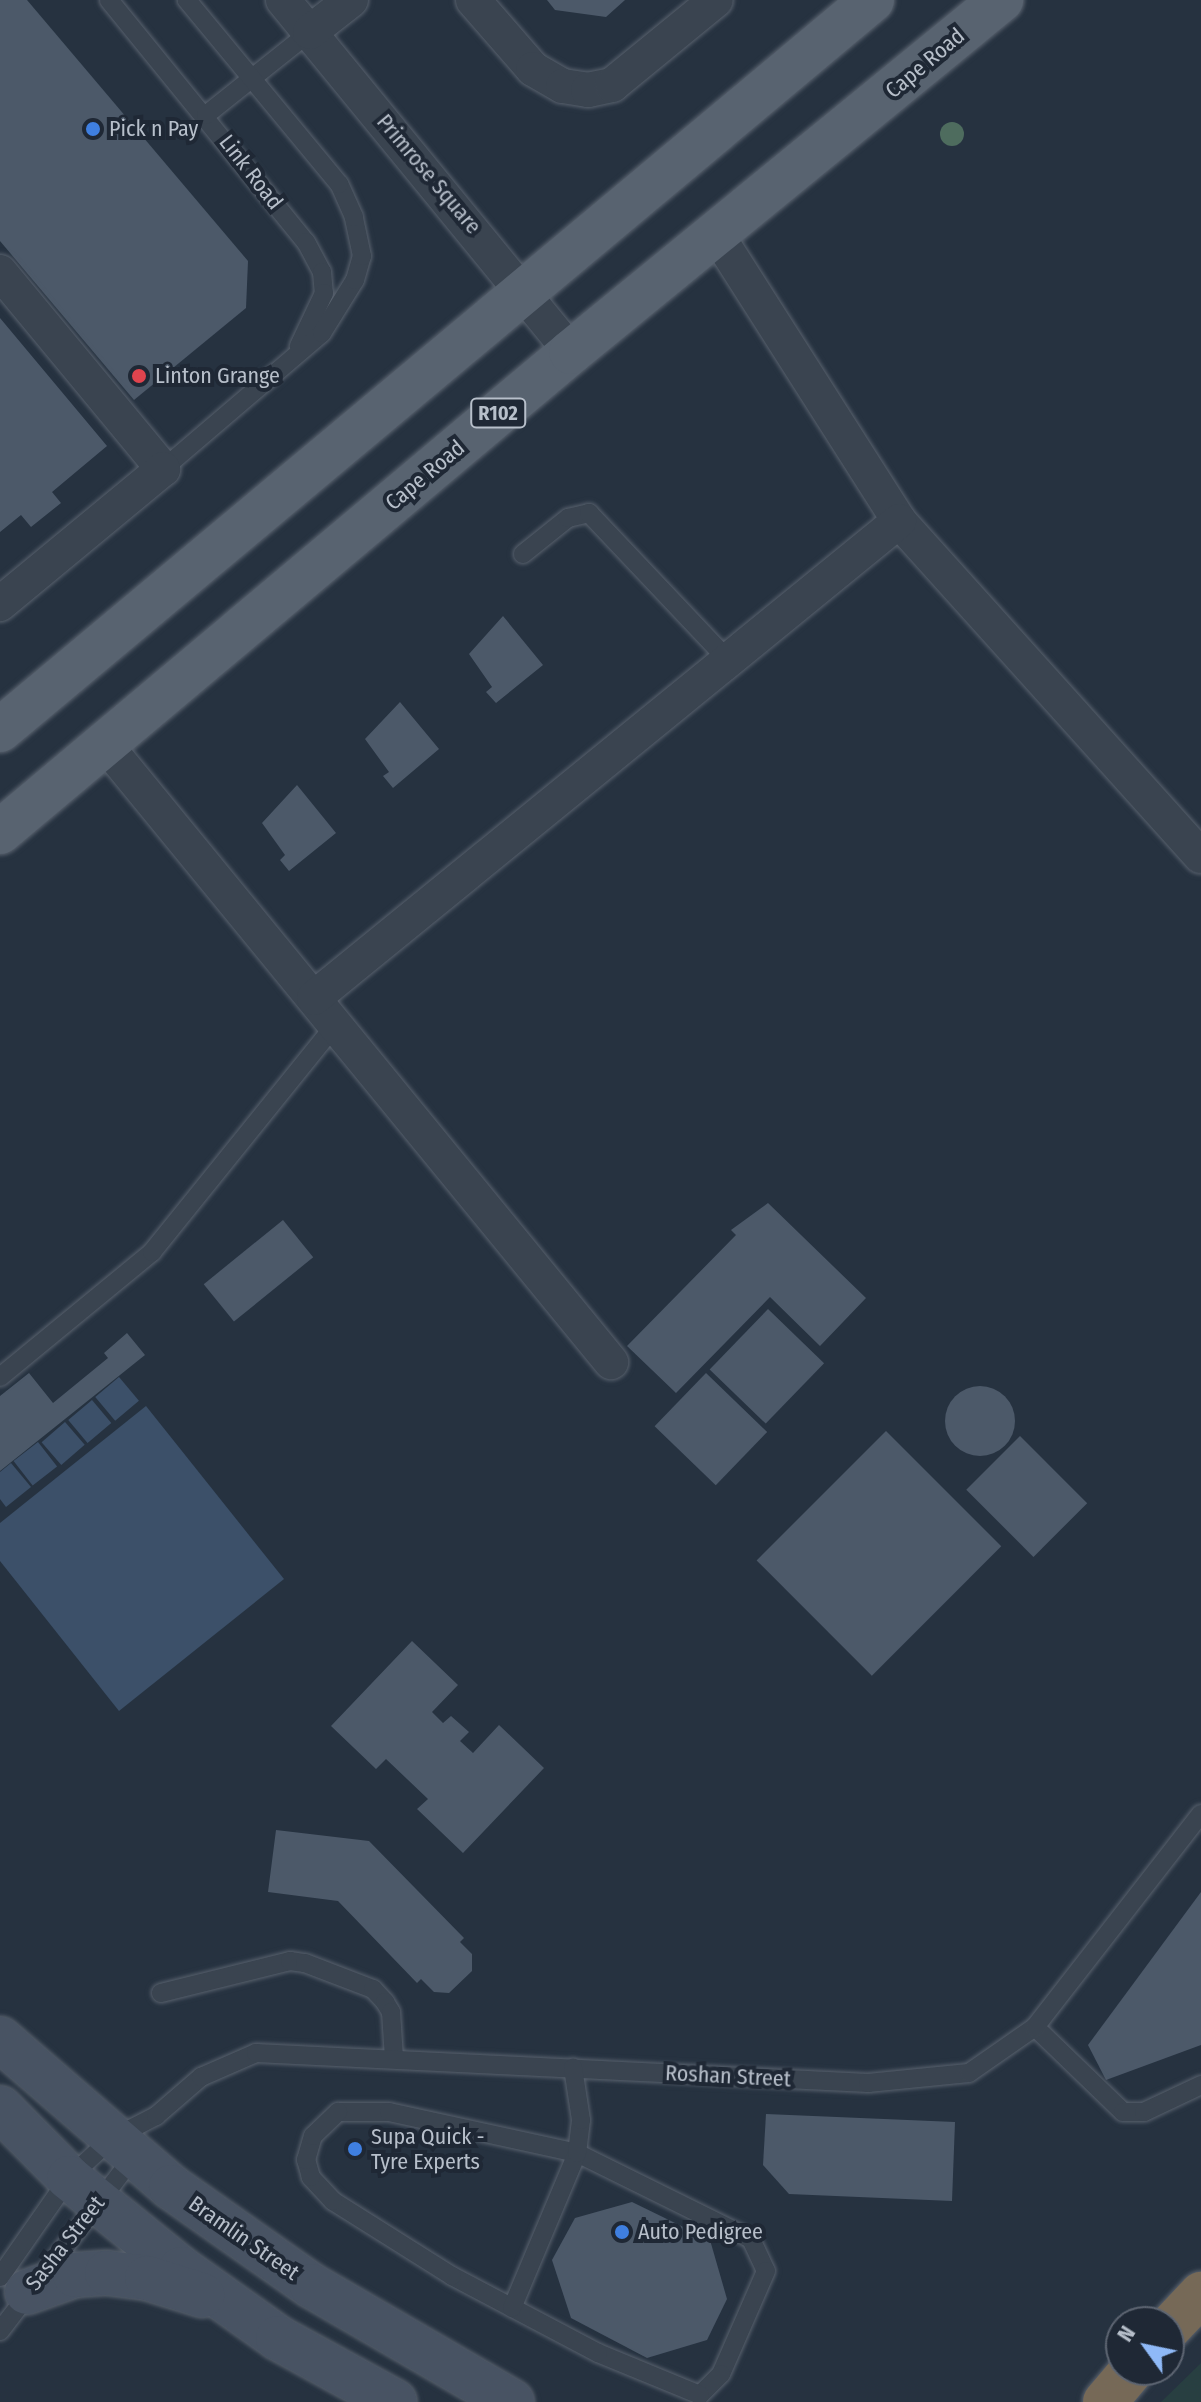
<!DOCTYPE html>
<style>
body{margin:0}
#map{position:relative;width:1201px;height:2402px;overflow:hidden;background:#263240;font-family:"Fira Sans Condensed",sans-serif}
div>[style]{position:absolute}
.green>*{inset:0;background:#283f41}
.water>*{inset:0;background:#3c5069;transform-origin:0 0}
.building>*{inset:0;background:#4c5969;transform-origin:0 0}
.round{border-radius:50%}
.roads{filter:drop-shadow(0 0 2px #58616d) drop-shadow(0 0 2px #58616d)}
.service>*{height:18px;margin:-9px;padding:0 9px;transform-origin:9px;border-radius:9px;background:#3a4450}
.minor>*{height:34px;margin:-17px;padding:0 17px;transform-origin:17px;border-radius:17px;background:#3a4450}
.secondary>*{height:44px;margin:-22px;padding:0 22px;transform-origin:22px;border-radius:22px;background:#485363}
.primary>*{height:44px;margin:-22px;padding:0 22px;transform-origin:22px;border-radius:22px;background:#586370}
.motorway>*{height:44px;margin:-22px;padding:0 22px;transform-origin:22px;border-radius:22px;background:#766957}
.trees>*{width:24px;height:24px;margin:-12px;border-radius:50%;background:#4e6c5e}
.dots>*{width:22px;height:22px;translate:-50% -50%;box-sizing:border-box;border:4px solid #1f2835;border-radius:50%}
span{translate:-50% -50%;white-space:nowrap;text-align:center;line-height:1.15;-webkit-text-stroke:8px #1f2835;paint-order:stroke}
.shield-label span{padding:2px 6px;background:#1f2835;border:2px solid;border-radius:6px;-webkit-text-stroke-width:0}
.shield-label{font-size:20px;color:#b7bfca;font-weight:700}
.street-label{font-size:22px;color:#b7bfca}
.poi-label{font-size:22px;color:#b7bfca}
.left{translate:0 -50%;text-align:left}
.north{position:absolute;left:1105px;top:2306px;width:80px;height:80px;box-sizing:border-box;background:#1f2835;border:2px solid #5c6471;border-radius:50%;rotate:303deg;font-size:22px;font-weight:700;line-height:32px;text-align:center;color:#b7bfca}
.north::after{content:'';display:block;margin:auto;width:28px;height:36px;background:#8fb9f7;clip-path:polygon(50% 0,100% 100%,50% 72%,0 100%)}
</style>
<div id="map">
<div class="green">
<div style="clip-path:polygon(1201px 2363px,1201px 2402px,1161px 2402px)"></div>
</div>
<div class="water">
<div style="left:119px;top:1377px;width:31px;height:31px;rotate:50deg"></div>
<div style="left:92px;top:1400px;width:30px;height:31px;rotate:50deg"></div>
<div style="clip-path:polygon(146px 1406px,284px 1579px,119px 1711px,0 1561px,0 1523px)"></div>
<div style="left:65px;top:1422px;width:30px;height:31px;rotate:49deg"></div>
<div style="left:38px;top:1442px;width:31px;height:31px;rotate:52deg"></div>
<div style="clip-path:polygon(11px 1463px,31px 1487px,6px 1507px,0 1499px,0 1472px)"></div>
</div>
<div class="building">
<div style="clip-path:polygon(0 0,27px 0,248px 261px,246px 308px,134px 400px,0 241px)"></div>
<div style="clip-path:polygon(547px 0,625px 0,606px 17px,555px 10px)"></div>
<div style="clip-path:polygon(0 318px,107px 446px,52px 492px,61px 503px,31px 527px,21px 515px,0 532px)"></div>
<div style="clip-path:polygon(503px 616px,543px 665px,496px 703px,486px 692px,492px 687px,469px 654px)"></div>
<div style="clip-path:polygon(400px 702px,439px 749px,393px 788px,383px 776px,389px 772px,365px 739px)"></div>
<div style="clip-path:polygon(297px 785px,336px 833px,289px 871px,280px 860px,285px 855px,262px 823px)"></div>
<div style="clip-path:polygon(768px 1203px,866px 1298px,820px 1346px,770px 1297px,676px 1393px,627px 1346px,736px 1235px,731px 1230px)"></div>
<div style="left:283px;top:1220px;width:48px;height:102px;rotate:51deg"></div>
<div style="left:768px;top:1309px;width:78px;height:84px;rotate:44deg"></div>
<div style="clip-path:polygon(127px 1333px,145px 1355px,0 1471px,0 1396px,29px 1373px,53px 1403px,108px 1358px,104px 1353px)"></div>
<div style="left:706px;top:1373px;width:85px;height:74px;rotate:44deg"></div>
<div class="round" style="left:945px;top:1386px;width:70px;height:70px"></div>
<div style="left:886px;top:1431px;width:163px;height:183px;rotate:45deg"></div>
<div style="left:1020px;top:1436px;width:95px;height:76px;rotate:45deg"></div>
<div style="clip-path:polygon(412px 1641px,458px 1685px,432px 1712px,443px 1723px,451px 1716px,469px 1732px,460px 1741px,473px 1753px,499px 1725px,544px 1768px,463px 1853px,417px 1809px,428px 1799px,386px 1759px,376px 1769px,331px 1726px)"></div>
<div style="clip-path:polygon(276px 1830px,369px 1841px,464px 1938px,460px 1942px,472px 1954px,472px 1971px,449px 1993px,434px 1992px,421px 1979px,417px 1983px,338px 1901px,268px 1892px)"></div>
<div style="clip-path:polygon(1201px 1892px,1201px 2045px,1106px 2080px,1088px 2045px)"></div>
<div style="clip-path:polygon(766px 2114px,955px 2122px,952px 2201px,789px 2194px,763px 2165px)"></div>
<div style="clip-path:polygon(632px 2202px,710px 2240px,727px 2299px,707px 2340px,647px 2358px,571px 2318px,552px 2260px,575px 2218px)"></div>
</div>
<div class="roads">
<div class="service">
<div style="left:109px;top:0;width:312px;rotate:50.9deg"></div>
<div style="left:306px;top:242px;width:34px;rotate:62deg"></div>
<div style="left:322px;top:272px;width:21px;rotate:85deg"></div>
<div style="left:324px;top:293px;width:59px;rotate:115.3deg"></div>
<div style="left:206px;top:115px;width:133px;rotate:-38.6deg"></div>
<div style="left:163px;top:469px;width:209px;rotate:-40.5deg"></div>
<div style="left:322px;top:333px;width:62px;rotate:-58.1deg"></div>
<div style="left:355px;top:280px;width:25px;rotate:-74deg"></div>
<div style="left:362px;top:256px;width:40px;rotate:-102deg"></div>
<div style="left:354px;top:217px;width:36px;rotate:-114deg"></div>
<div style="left:339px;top:184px;width:239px;rotate:-129.6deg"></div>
<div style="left:523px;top:554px;width:58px;rotate:-38.7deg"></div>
<div style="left:568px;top:518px;width:22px;rotate:-13deg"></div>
<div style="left:589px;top:513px;width:204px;rotate:46.6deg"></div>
<div style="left:0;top:1377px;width:197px;rotate:-39.4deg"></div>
<div style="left:152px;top:1252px;width:293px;rotate:-51.1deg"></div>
<div style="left:161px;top:1993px;width:133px;rotate:-13.9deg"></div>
<div style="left:290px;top:1961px;width:15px;rotate:8deg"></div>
<div style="left:305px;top:1963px;width:73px;rotate:20.9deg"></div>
<div style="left:373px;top:1989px;width:18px;rotate:47deg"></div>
<div style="left:385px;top:2002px;width:12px;rotate:59deg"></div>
<div style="left:391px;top:2012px;width:46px;rotate:86.3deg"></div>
<div style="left:1035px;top:2027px;width:122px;rotate:44deg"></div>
<div style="left:1123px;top:2112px;width:21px"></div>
<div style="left:1144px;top:2112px;width:63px;rotate:-25.3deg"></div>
<div style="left:338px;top:2112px;width:51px"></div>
<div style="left:389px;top:2112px;width:192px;rotate:12.3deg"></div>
<div style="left:577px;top:2153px;width:194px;rotate:26.3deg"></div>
<div style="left:751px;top:2239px;width:35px;rotate:65deg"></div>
<div style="left:766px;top:2271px;width:112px;rotate:113.6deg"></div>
<div style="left:721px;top:2374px;width:30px;rotate:135deg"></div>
<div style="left:700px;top:2395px;width:110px;rotate:-157.6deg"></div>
<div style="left:598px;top:2353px;width:165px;rotate:-152.2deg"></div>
<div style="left:452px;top:2276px;width:141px;rotate:-147.8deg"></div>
<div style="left:333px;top:2201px;width:33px;rotate:-133deg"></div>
<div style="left:311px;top:2177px;width:18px;rotate:-106deg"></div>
<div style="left:306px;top:2160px;width:25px;rotate:-74deg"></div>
<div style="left:313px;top:2136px;width:35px;rotate:-44deg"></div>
<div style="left:0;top:2277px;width:121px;rotate:-55.1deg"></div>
<div style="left:69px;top:2178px;width:57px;rotate:-42.9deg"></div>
<div style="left:111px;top:2139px;width:51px;rotate:-27.1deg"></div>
<div style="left:156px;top:2116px;width:60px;rotate:-40.9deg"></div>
<div style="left:201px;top:2077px;width:60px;rotate:-23.6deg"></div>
<div style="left:256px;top:2053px;width:613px;rotate:2.81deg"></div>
<div style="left:868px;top:2083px;width:101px;rotate:-5.7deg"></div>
<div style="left:969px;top:2073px;width:80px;rotate:-34.9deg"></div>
<div style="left:1035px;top:2027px;width:270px;rotate:-52.1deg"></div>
<div style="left:512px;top:2308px;width:168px;rotate:-67.2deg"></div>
<div style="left:577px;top:2153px;width:33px;rotate:-83deg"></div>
<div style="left:581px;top:2120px;width:53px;rotate:-98.7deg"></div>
<div style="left:0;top:2331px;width:223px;rotate:-52.5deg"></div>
</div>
<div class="minor">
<div style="left:283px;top:0;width:455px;rotate:50.7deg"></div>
<div style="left:473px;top:0;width:91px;rotate:49deg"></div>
<div style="left:533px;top:69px;width:34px;rotate:30deg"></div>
<div style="left:563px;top:86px;width:25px;rotate:9deg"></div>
<div style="left:588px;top:90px;width:25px;rotate:-12deg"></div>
<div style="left:612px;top:85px;width:134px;rotate:-39.3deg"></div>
<div style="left:310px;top:32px;width:52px;rotate:-38deg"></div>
<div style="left:717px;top:235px;width:339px;rotate:57.5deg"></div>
<div style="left:899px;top:521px;width:451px;rotate:48deg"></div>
<div style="left:0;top:272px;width:256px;rotate:50.4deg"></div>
<div style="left:163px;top:469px;width:212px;rotate:140.4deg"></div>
<div style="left:105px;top:744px;width:799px;rotate:50.69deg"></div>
<div style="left:314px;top:998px;width:755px;rotate:-39.19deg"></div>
</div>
<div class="secondary">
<div style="left:0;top:2039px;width:226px;rotate:40.9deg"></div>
<div style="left:171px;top:2187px;width:172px;rotate:35.1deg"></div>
<div style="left:312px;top:2286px;width:231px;rotate:30.1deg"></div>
<div style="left:0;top:2108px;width:98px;rotate:45.4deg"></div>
<div style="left:69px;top:2178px;width:144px;rotate:39.1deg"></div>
<div style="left:181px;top:2269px;width:119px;rotate:35.4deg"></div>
<div style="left:278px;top:2338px;width:133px;rotate:28.7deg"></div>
<div style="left:27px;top:2292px;width:51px;rotate:-19.5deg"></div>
<div style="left:75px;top:2275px;width:32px;rotate:-4deg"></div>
<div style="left:107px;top:2273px;width:40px;rotate:7.1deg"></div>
<div style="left:147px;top:2278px;width:58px;rotate:17.2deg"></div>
</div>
<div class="primary">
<div style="left:0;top:730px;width:1137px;rotate:-39.93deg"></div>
<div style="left:0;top:832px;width:746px;rotate:-40.05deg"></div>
<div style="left:571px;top:352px;width:556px;rotate:-39.3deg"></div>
</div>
<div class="motorway">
<div style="left:1169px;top:2328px;width:47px;rotate:-46.7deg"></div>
<div style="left:1105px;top:2402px;width:42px;rotate:-49.8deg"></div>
</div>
</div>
<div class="trees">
<div style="left:952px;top:134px"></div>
</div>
<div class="dots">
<div style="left:93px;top:129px;background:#3f7fe0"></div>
<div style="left:139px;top:376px;background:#e0444e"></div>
<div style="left:355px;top:2149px;background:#3f7fe0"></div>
<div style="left:622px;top:2232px;background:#3f7fe0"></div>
</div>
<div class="shield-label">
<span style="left:498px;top:413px">R102</span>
</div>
<div class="street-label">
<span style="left:925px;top:63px;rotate:-40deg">Cape Road</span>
<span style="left:251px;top:172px;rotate:52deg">Link Road</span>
<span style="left:429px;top:174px;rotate:50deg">Primrose Square</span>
<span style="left:425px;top:475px;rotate:-40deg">Cape Road</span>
<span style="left:728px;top:2076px;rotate:3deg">Roshan Street</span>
<span style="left:244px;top:2238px;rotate:35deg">Bramlin Street</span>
<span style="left:65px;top:2243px;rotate:-52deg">Sasha Street</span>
</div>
<div class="poi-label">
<span class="left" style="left:109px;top:129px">Pick n Pay</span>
<span class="left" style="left:155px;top:376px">Linton Grange</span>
<span class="left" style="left:371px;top:2149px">Supa Quick -<br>Tyre Experts</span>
<span class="left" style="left:638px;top:2232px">Auto Pedigree</span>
</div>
<div class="north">N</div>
</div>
